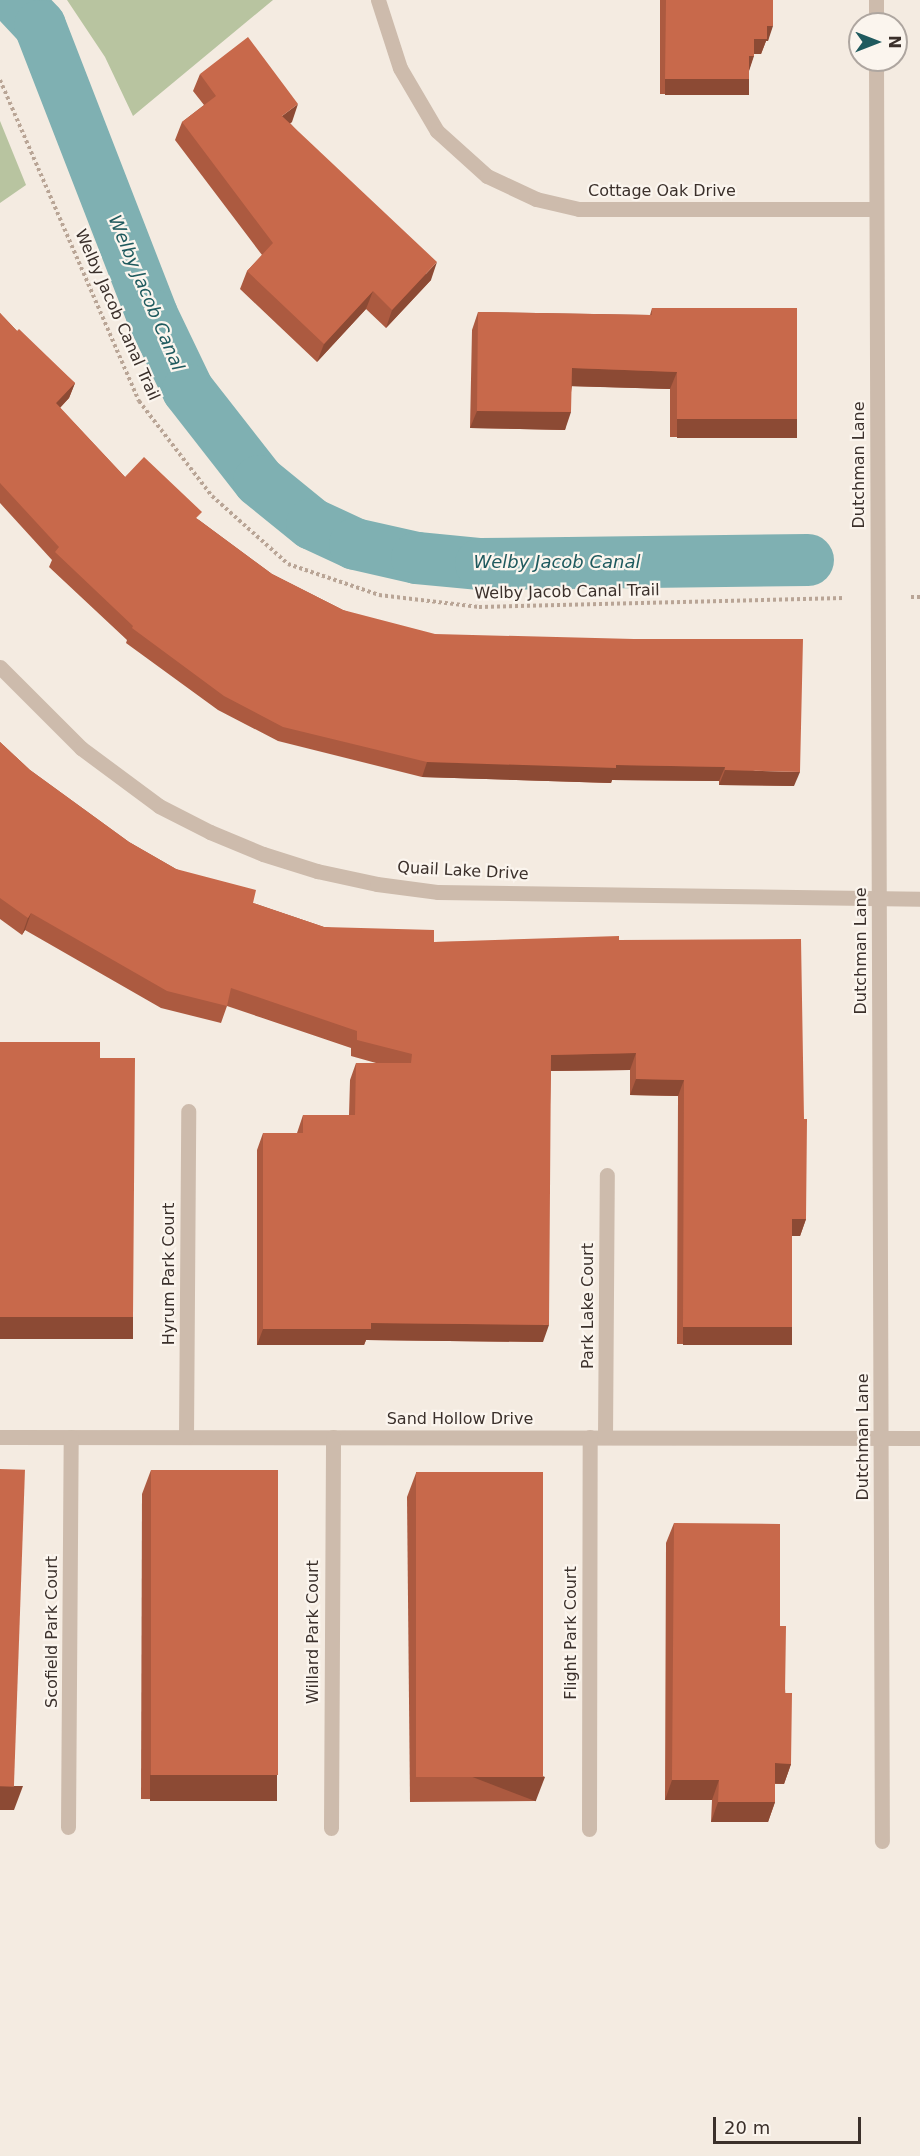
<!DOCTYPE html>
<style>
body{margin:0}
#map{position:relative;width:920px;height:2156px;overflow:hidden;background:#f4ebe1;font-family:"DejaVu Sans",sans-serif}
div>[style]{position:absolute}
.green>*{inset:0;background:#b8c4a0}
.canal>*{height:52px;margin:-26px;padding:0 26px;transform-origin:26px;border-radius:26px;background:#7fb0b2}
.path>*{height:4px;margin-top:-2px;transform-origin:0;background:repeating-linear-gradient(90deg,#b9a596 0 3px,transparent 0 6px)}
.minor>*{height:15px;margin:-7.5px;padding:0 7.5px;transform-origin:7.5px;border-radius:7.5px;background:#cdbbac}
.wall>*{inset:0;background:#ac5a40}
.shaded-wall>*{inset:0;background:#8c4a34;transform-origin:0 0}
.building>*{inset:0;background:#c8694b;transform-origin:0 0}
span{translate:-50% -50%;white-space:nowrap;text-align:center;line-height:1.15;-webkit-text-stroke:4.5px #fbf5ee;paint-order:stroke}
.street-label{font-size:16px;color:#3b302b}
.water-label{font-size:18px;color:#1f5a5e;font-style:italic}
.north{position:absolute;left:848px;top:12px;width:60px;height:60px;box-sizing:border-box;background:#fbf5ee;border:2px solid #aea6a0;border-radius:50%;rotate:90deg;font-size:16px;font-weight:700;line-height:24px;text-align:center;color:#3b302b}
.north::after{content:'';display:block;margin:auto;width:21px;height:27px;background:#1f5a5e;clip-path:polygon(50% 0,100% 100%,50% 72%,0 100%)}
.scale{position:absolute;left:713px;top:2117px;width:148px;height:27px;box-sizing:border-box;border:3px solid #3b302b;border-top:0;padding-left:8px;font-size:18px;line-height:21px;white-space:nowrap;color:#3b302b;-webkit-text-stroke:4px #fbf5ee;paint-order:stroke}
</style>
<div id="map">
<div class="green">
<div style="clip-path:polygon(67px 0,273px 0,133px 116px,105px 57px)"></div>
<div style="clip-path:polygon(0 121px,26px 185px,0 203px)"></div>
</div>
<div class="canal">
<div style="left:16px;top:0;width:35px;rotate:47deg"></div>
<div style="left:40px;top:26px;width:310px;rotate:68.8deg"></div>
<div style="left:152px;top:315px;width:83px;rotate:64.4deg"></div>
<div style="left:188px;top:390px;width:115px;rotate:52deg"></div>
<div style="left:259px;top:481px;width:68px;rotate:39.1deg"></div>
<div style="left:312px;top:524px;width:47px;rotate:24.9deg"></div>
<div style="left:355px;top:544px;width:64px;rotate:12.7deg"></div>
<div style="left:417px;top:558px;width:64px;rotate:5.4deg"></div>
<div style="left:481px;top:564px;width:327px;rotate:-0.7deg"></div>
</div>
<div class="path">
<div style="left:0;top:80px;width:350px;rotate:66.6deg"></div>
<div style="left:139px;top:401px;width:120px;rotate:52.5deg"></div>
<div style="left:212px;top:496px;width:102px;rotate:41.8deg"></div>
<div style="left:288px;top:564px;width:96px;rotate:18.8deg"></div>
<div style="left:379px;top:595px;width:101px;rotate:6.8deg"></div>
<div style="left:479px;top:607px;width:365px;rotate:-1.4deg"></div>
<div style="left:911px;top:597px;width:9px"></div>
</div>
<div class="minor">
<div style="left:378px;top:0;width:71px;rotate:72.1deg"></div>
<div style="left:400px;top:68px;width:73px;rotate:59.6deg"></div>
<div style="left:437px;top:131px;width:67px;rotate:42deg"></div>
<div style="left:487px;top:176px;width:54px;rotate:25.1deg"></div>
<div style="left:536px;top:199px;width:44px;rotate:13.1deg"></div>
<div style="left:579px;top:209px;width:296px"></div>
<div style="left:876px;top:24px;width:24px;rotate:-90deg"></div>
<div style="left:876px;top:60px;width:1781px;rotate:89.81deg"></div>
<div style="left:0;top:667px;width:115px;rotate:45deg"></div>
<div style="left:81px;top:748px;width:97px;rotate:36.6deg"></div>
<div style="left:159px;top:806px;width:57px;rotate:27deg"></div>
<div style="left:210px;top:832px;width:57px;rotate:22.5deg"></div>
<div style="left:263px;top:854px;width:57px;rotate:17.5deg"></div>
<div style="left:317px;top:871px;width:61px;rotate:12.2deg"></div>
<div style="left:377px;top:884px;width:62px;rotate:7.5deg"></div>
<div style="left:438px;top:892px;width:482px;rotate:0.8deg"></div>
<div style="left:0;top:1437px;width:920px;rotate:0.06deg"></div>
<div style="left:186px;top:1437px;width:326px;rotate:-89.6deg"></div>
<div style="left:605px;top:1437px;width:262px;rotate:-89.6deg"></div>
<div style="left:68px;top:1827px;width:390px;rotate:-89.6deg"></div>
<div style="left:331px;top:1828px;width:391px;rotate:-89.7deg"></div>
<div style="left:589px;top:1829px;width:392px;rotate:-89.9deg"></div>
</div>
<div class="wall">
<div style="clip-path:polygon(660px 0,773px 0,768px 41px,766px 41px,761px 54px,754px 54px,749px 70px,749px 79px,744px 94px,660px 94px)"></div>
<div style="clip-path:polygon(200px 74px,292px 122px,290px 123px,431px 280px,386px 328px,366px 309px,317px 362px,240px 289px,247px 271px,262px 255px,175px 140px,182px 122px,204px 105px,193px 91px)"></div>
<div style="clip-path:polygon(652px 308px,790px 437px,670px 437px,670px 389px,572px 386px,565px 430px,470px 428px,472px 330px,478px 312px,650px 315px)"></div>
<div style="clip-path:polygon(0 313px,17px 331px,75px 383px,69px 398px,60px 408px,125px 477px,199px 520px,272px 574px,343px 610px,794px 786px,719px 785px,719px 781px,612px 780px,611px 783px,422px 777px,278px 741px,218px 710px,126px 643px,127px 640px,49px 567px,52px 560px,0 503px)"></div>
<div style="clip-path:polygon(0 742px,30px 770px,129px 842px,176px 869px,253px 903px,324px 927px,434px 942px,619px 940px,804px 1119px,806px 1219px,800px 1236px,792px 1236px,792px 1327px,786px 1344px,677px 1344px,678px 1096px,630px 1095px,630px 1070px,551px 1071px,543px 1342px,366px 1340px,364px 1345px,257px 1345px,257px 1150px,263px 1133px,297px 1133px,303px 1115px,349px 1115px,350px 1080px,356px 1063px,376px 1063px,351px 1056px,351px 1048px,227px 1006px,221px 1023px,161px 1008px,25px 930px,22px 935px,0 919px)"></div>
<div style="clip-path:polygon(151px 1470px,269px 1800px,141px 1799px,142px 1494px)"></div>
<div style="clip-path:polygon(416px 1473px,536px 1801px,410px 1802px,407px 1497px)"></div>
<div style="clip-path:polygon(674px 1523px,780px 1626px,791px 1764px,784px 1784px,775px 1784px,775px 1802px,768px 1822px,711px 1822px,712px 1800px,665px 1800px,666px 1543px)"></div>
</div>
<div class="shaded-wall">
<div style="clip-path:polygon(767px 26px,773px 26px,768px 41px,766px 41px,761px 54px,749px 54px,754px 39px)"></div>
<div style="clip-path:polygon(749px 56px,754px 56px,749px 71px)"></div>
<div style="left:665px;top:79px;width:84px;height:16px"></div>
<div style="clip-path:polygon(298px 104px,292px 122px,275px 133px,282px 116px)"></div>
<div style="clip-path:polygon(437px 262px,431px 280px,386px 328px,392px 310px)"></div>
<div style="clip-path:polygon(373px 291px,366px 309px,317px 362px,324px 344px)"></div>
<div style="clip-path:polygon(572px 368px,677px 372px,670px 389px,565px 386px)"></div>
<div style="clip-path:polygon(75px 383px,69px 398px,50px 418px,56px 403px)"></div>
<div style="clip-path:polygon(477px 411px,571px 412px,565px 430px,470px 428px)"></div>
<div style="left:677px;top:419px;width:120px;height:19px"></div>
<div style="clip-path:polygon(427px 762px,616px 765px,725px 767px,719px 781px,612px 780px,611px 783px,422px 777px)"></div>
<div style="clip-path:polygon(725px 770px,800px 772px,794px 786px,719px 785px)"></div>
<div style="clip-path:polygon(31px 913px,25px 930px,22px 935px,28px 918px)"></div>
<div style="clip-path:polygon(636px 1053px,630px 1070px,545px 1071px,551px 1055px)"></div>
<div style="clip-path:polygon(636px 1079px,684px 1080px,678px 1096px,630px 1095px)"></div>
<div style="clip-path:polygon(792px 1219px,806px 1219px,800px 1236px,786px 1236px)"></div>
<div style="left:0;top:1317px;width:133px;height:22px"></div>
<div style="clip-path:polygon(371px 1323px,549px 1325px,543px 1342px,366px 1340px,364px 1345px,257px 1345px,263px 1329px)"></div>
<div style="left:683px;top:1327px;width:109px;height:18px"></div>
<div style="clip-path:polygon(775px 1763px,791px 1764px,784px 1784px,768px 1783px)"></div>
<div style="left:150px;top:1775px;width:127px;height:26px"></div>
<div style="left:545px;top:1777px;width:26px;height:126px;rotate:111deg"></div>
<div style="clip-path:polygon(672px 1780px,719px 1780px,712px 1800px,665px 1800px)"></div>
<div style="clip-path:polygon(0 1786px,23px 1786px,14px 1810px,0 1810px)"></div>
<div style="clip-path:polygon(718px 1802px,775px 1802px,768px 1822px,711px 1822px)"></div>
</div>
<div class="building">
<div style="clip-path:polygon(666px 0,773px 0,773px 26px,767px 26px,767px 39px,754px 39px,754px 56px,749px 56px,749px 79px,665px 79px)"></div>
<div style="clip-path:polygon(248px 37px,298px 104px,282px 116px,437px 262px,392px 310px,373px 291px,324px 344px,247px 271px,273px 243px,182px 122px,216px 96px,200px 74px)"></div>
<div style="clip-path:polygon(652px 308px,797px 308px,797px 419px,677px 419px,677px 372px,572px 368px,571px 412px,477px 411px,478px 312px,652px 315px)"></div>
<div style="clip-path:polygon(0 313px,17px 331px,19px 329px,75px 383px,56px 403px,125px 477px,144px 457px,202px 512px,196px 518px,272px 574px,343px 610px,435px 634px,634px 639px,803px 639px,800px 772px,725px 770px,725px 767px,616px 765px,616px 768px,427px 762px,283px 727px,224px 696px,132px 628px,133px 626px,55px 552px,59px 547px,0 483px)"></div>
<div style="clip-path:polygon(0 742px,30px 770px,129px 842px,176px 869px,256px 890px,253px 903px,324px 927px,434px 930px,434px 942px,619px 936px,619px 940px,801px 939px,804px 1119px,807px 1119px,806px 1219px,792px 1219px,792px 1327px,683px 1327px,684px 1080px,636px 1079px,636px 1053px,551px 1055px,549px 1325px,371px 1323px,371px 1329px,263px 1329px,263px 1133px,303px 1133px,303px 1115px,355px 1115px,356px 1063px,411px 1063px,412px 1054px,357px 1040px,357px 1031px,231px 988px,227px 1006px,167px 991px,31px 913px,28px 918px,0 898px)"></div>
<div style="clip-path:polygon(0 1042px,100px 1042px,100px 1058px,135px 1058px,133px 1317px,0 1317px)"></div>
<div style="left:0;top:1469px;width:25px;height:317px;rotate:2deg"></div>
<div style="left:151px;top:1470px;width:127px;height:305px"></div>
<div style="left:543px;top:1472px;width:305px;height:127px;rotate:90deg"></div>
<div style="clip-path:polygon(674px 1523px,780px 1524px,780px 1626px,786px 1626px,785px 1693px,792px 1693px,791px 1764px,775px 1763px,775px 1802px,718px 1802px,719px 1780px,672px 1780px)"></div>
</div>
<div class="street-label">
<span style="left:662px;top:191px">Cottage Oak Drive</span>
<span style="left:117px;top:315px;rotate:66deg">Welby Jacob Canal Trail</span>
<span style="left:859px;top:465px;rotate:-90deg">Dutchman Lane</span>
<span style="left:567px;top:592px;rotate:-1deg">Welby Jacob Canal Trail</span>
<span style="left:463px;top:871px;rotate:3deg">Quail Lake Drive</span>
<span style="left:861px;top:951px;rotate:-90deg">Dutchman Lane</span>
<span style="left:169px;top:1274px;rotate:-90deg">Hyrum Park Court</span>
<span style="left:588px;top:1306px;rotate:-90deg">Park Lake Court</span>
<span style="left:460px;top:1419px">Sand Hollow Drive</span>
<span style="left:863px;top:1437px;rotate:-90deg">Dutchman Lane</span>
<span style="left:52px;top:1632px;rotate:-90deg">Scofield Park Court</span>
<span style="left:313px;top:1632px;rotate:-90deg">Willard Park Court</span>
<span style="left:571px;top:1633px;rotate:-90deg">Flight Park Court</span>
</div>
<div class="water-label">
<span style="left:146px;top:293px;rotate:67deg">Welby Jacob Canal</span>
<span style="left:557px;top:562px">Welby Jacob Canal</span>
</div>
<div class="north">N</div>
<div class="scale">20 m</div>
</div>
